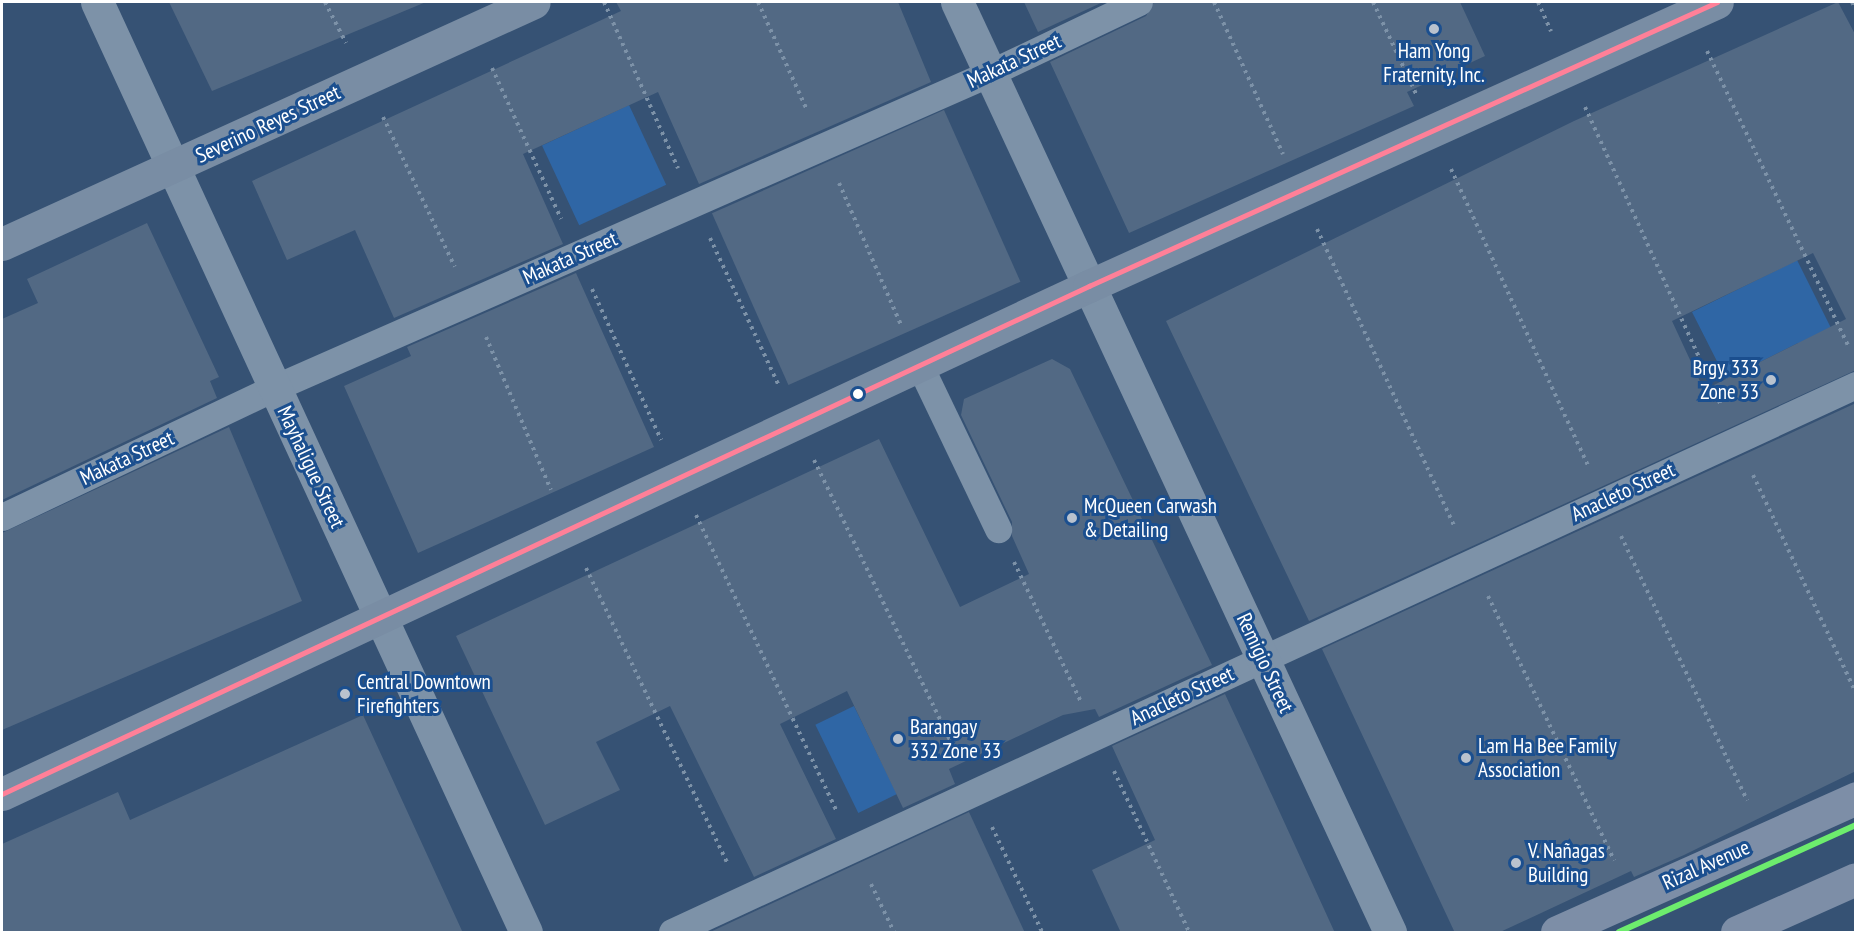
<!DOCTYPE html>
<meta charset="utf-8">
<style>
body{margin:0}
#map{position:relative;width:1857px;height:934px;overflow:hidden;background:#365274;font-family:"PT Sans Narrow",sans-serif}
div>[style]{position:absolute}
.green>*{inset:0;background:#2f66a5;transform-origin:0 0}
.building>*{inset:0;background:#526984;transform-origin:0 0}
.path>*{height:4px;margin-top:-2px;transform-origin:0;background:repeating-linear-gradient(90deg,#7d92a8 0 3px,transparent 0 7.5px)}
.lane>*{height:27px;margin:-13.5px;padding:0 13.5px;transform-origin:13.5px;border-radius:13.5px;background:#7d92a8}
.street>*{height:33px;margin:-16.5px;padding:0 16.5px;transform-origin:16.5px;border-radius:16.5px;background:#7d92a8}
.secondary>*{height:33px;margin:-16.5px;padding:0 16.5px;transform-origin:16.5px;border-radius:16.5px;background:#798da4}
.primary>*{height:33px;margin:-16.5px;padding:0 16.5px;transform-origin:16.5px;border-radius:16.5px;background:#7d8ea7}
.bus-1>*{height:4.5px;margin:-2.25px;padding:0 2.25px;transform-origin:2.25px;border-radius:2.25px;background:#ff8098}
.rail-1>*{height:6px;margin:-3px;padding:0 3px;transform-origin:3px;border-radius:3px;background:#6dec6d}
.dots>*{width:16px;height:16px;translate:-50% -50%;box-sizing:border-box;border:3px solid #1b4f8f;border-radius:50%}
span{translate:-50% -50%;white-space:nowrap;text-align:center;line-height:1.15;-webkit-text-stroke:6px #1b4f8f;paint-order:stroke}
.poi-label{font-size:21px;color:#fff}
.right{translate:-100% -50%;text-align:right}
.left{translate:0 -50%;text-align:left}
.street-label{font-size:21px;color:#fff}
.frame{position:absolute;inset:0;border:3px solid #fff;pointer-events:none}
</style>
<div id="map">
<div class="green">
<div style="left:629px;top:105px;width:88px;height:96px;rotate:65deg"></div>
<div style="clip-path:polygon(1797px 260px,1849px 364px,1798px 343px,1726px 379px,1692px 312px)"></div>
<div style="left:854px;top:706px;width:98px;height:43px;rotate:64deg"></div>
</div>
<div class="building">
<div style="clip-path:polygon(169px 2px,426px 2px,212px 91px)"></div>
<div style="clip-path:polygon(616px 2px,898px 2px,931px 82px,699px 184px,658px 92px,523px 154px,563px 244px,394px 318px,355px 230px,287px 260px,252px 181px,621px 11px)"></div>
<div style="clip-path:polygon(1024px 2px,1103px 2px,1038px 32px)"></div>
<div style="clip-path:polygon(1154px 2px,1460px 2px,1485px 56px,1407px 92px,1414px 106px,1129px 233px,1050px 62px,1146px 16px)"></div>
<div style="clip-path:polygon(evenodd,1838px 2px,1856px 36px,1856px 370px,1309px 621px,1166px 321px,1574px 121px,1838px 2px,1813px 253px,1846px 319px,1704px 390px,1672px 321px,1813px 253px)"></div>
<div style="left:944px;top:110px;width:188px;height:254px;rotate:66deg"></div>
<div style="clip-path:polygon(147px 223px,219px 377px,210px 381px,217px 398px,2px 500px,2px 319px,38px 303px,27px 279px)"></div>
<div style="clip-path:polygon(576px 273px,654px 447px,418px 553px,344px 386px,411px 356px,407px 347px)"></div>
<div style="clip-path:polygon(1052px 359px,1070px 369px,1212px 665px,1099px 717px,1095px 709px,1063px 715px,949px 769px,955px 784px,903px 808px,847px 691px,780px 724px,836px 839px,754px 877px,670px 706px,596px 742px,620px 790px,545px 825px,456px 636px,879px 439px,960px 607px,1029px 574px,1012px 536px,1012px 522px,961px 415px,964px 399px)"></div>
<div style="clip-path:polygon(1856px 403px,1856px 771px,1684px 855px,1634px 877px,1631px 871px,1498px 933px,1455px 933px,1322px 649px)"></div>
<div style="clip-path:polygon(229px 427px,302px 601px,2px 730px,2px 533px)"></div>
<div style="clip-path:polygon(1225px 694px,1253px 754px,1335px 933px,1121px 933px,1092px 870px,1155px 840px,1112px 746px)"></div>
<div style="clip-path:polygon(363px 715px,463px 933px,2px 933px,2px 844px,118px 792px,130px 820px)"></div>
<div style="clip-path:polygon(969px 812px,1025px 933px,708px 933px)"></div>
</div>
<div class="path">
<div style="left:325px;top:2px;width:46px;rotate:62.9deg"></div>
<div style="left:604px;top:2px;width:182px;rotate:66deg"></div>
<div style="left:758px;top:2px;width:119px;rotate:65.6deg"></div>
<div style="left:1214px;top:2px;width:167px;rotate:65.6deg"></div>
<div style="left:1373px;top:2px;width:102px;rotate:64.9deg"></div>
<div style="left:1538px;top:2px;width:32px;rotate:66deg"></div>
<div style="left:1852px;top:2px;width:8px;rotate:60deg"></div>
<div style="left:1707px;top:51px;width:328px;rotate:64.4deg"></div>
<div style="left:492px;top:68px;width:166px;rotate:65.4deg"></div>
<div style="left:1585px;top:107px;width:328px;rotate:65.5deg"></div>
<div style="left:383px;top:117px;width:166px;rotate:64.4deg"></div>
<div style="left:1451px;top:169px;width:328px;rotate:65.2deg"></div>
<div style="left:839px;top:183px;width:157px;rotate:66.4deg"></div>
<div style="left:1317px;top:229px;width:328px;rotate:65.2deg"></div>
<div style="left:710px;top:238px;width:163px;rotate:65deg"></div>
<div style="left:592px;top:289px;width:166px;rotate:65.4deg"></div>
<div style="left:486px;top:337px;width:166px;rotate:67deg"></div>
<div style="left:814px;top:460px;width:329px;rotate:64.1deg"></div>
<div style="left:1753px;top:475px;width:241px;rotate:64.7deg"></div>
<div style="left:696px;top:515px;width:329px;rotate:64.6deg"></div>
<div style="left:1621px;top:536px;width:293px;rotate:64.5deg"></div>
<div style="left:1014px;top:562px;width:155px;rotate:64.4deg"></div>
<div style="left:586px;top:568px;width:328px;rotate:64.4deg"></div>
<div style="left:1488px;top:596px;width:293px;rotate:64.5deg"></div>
<div style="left:1114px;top:771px;width:178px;rotate:65deg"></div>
<div style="left:992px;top:827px;width:116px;rotate:64.5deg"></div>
<div style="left:871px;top:884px;width:53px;rotate:64.4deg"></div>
</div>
<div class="lane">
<div style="left:920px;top:366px;width:181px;rotate:64.4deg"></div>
<div style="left:2px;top:517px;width:301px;rotate:-25.4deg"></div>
<div style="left:274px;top:388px;width:782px;rotate:-23.75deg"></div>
<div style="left:990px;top:73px;width:165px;rotate:-25.5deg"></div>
<div style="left:672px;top:932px;width:1304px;rotate:-24.8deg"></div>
</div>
<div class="street">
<div style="left:97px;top:2px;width:1024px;rotate:65.24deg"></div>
<div style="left:957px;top:2px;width:1026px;rotate:65.03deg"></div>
</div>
<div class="secondary">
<div style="left:2px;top:244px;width:584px;rotate:-24.46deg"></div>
<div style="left:2px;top:794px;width:1200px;rotate:-25.05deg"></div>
<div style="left:1089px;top:286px;width:689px;rotate:-24.33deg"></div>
</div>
<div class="primary">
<div style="left:1557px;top:932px;width:328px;rotate:-24.1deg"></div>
<div style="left:1737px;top:932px;width:130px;rotate:-24deg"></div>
</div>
<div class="bus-1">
<div style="left:2px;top:794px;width:1200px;rotate:-25.05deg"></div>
<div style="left:1089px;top:286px;width:689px;rotate:-24.33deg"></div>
</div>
<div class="rail-1">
<div style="left:1619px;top:932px;width:260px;rotate:-24.3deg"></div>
</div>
<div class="dots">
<div style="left:1434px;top:29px;background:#b9c2ce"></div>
<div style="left:1771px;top:380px;background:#b9c2ce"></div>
<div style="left:858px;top:394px;background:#fff"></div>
<div style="left:1072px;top:518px;background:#b9c2ce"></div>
<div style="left:345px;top:694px;background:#b9c2ce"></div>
<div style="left:898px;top:739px;background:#b9c2ce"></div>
<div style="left:1466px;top:758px;background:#b9c2ce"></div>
<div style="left:1516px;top:863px;background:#b9c2ce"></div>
</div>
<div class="poi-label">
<span style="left:1434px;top:63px">Ham Yong<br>Fraternity, Inc.</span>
<span class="right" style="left:1759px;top:380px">Brgy. 333<br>Zone 33</span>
<span class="left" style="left:1084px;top:518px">McQueen Carwash<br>&amp; Detailing</span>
<span class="left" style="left:357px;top:694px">Central Downtown<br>Firefighters</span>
<span class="left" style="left:910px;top:739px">Barangay<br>332 Zone 33</span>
<span class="left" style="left:1478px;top:758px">Lam Ha Bee Family<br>Association</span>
<span class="left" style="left:1528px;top:863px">V. Nañagas<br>Building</span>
</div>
<div class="street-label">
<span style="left:1014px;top:61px;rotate:-25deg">Makata Street</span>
<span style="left:268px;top:124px;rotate:-25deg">Severino Reyes Street</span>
<span style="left:570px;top:258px;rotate:-24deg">Makata Street</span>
<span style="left:127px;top:458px;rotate:-25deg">Makata Street</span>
<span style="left:311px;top:467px;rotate:65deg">Mayhaligue Street</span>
<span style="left:1623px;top:492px;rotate:-25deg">Anacleto Street</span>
<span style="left:1265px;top:663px;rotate:65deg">Remigio Street</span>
<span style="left:1182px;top:696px;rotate:-25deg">Anacleto Street</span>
<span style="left:1706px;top:865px;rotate:-24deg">Rizal Avenue</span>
</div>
<div class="frame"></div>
</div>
